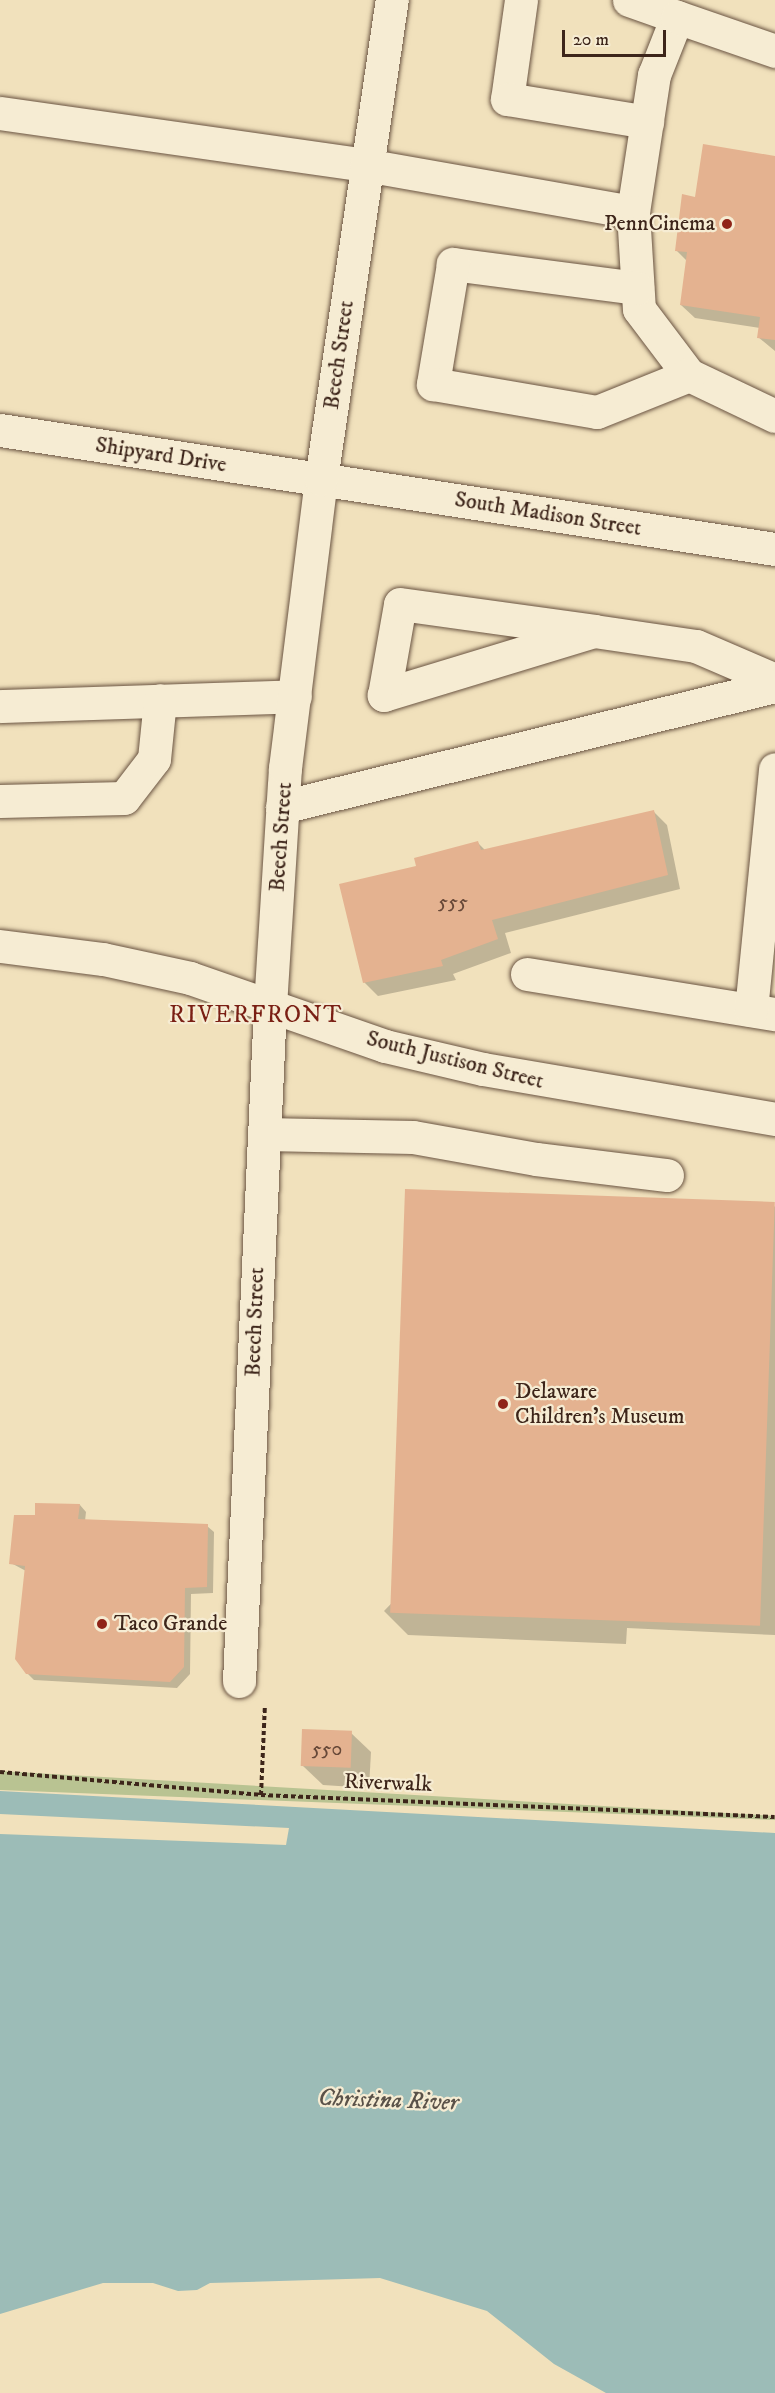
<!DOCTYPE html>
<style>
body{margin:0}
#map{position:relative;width:775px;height:2393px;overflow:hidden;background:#f1e1bc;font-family:"IM FELL DW Pica",serif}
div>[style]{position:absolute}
.green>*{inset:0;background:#b9c392}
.water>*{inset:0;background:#9cbcb7}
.pier>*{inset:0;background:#f1e1bc}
.shadow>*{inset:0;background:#0003}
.building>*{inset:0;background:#e4b290;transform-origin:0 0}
.path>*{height:4px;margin-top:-2px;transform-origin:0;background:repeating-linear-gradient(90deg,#3d251a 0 4.5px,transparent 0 7.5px)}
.roads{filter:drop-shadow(0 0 2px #6a5442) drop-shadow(0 0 2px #6a5442)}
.minor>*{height:33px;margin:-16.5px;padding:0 16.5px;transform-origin:16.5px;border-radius:16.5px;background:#f6ecd3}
.dots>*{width:16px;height:16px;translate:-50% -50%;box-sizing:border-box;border:3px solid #f6ecd3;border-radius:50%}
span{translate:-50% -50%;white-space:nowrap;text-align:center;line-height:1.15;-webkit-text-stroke:4.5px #f6ecd3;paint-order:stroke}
.number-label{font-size:20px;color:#674838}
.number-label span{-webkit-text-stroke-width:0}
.poi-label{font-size:22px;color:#3d251a}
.right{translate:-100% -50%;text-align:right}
.left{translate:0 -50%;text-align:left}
.street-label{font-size:22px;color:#3d251a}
.neighbourhood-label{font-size:24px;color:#7a1f14;letter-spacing:1.5px}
.water-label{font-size:24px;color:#5a5249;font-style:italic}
.scale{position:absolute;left:562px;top:30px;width:104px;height:27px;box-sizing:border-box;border:3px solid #3d251a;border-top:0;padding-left:8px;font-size:18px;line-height:21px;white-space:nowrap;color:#3d251a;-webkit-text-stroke:4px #f6ecd3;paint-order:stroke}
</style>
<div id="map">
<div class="green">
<div style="clip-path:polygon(0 1771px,775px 1816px,775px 1820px,0 1790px)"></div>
</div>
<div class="water">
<div style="clip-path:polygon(0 1791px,775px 1833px,775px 2393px,606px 2393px,554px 2364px,487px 2311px,380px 2278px,210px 2283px,197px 2290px,178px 2291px,153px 2283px,103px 2283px,0 2314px)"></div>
</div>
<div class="pier">
<div style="clip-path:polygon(0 1814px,289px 1828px,286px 1845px,0 1834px)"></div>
</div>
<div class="shadow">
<div style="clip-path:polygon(775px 158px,775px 351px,758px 337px,760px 328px,695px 318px,681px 305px,687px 261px,676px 250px,696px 199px)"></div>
<div style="clip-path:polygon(654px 812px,667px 825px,680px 889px,505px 933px,511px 953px,453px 974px,456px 980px,378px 996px,364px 982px,418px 867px,478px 843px,485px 850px)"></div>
<div style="clip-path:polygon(775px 1206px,775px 1635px,627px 1628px,626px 1644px,408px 1635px,384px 1611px)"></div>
<div style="clip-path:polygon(80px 1505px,86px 1512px,85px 1521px,207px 1526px,214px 1532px,213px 1593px,191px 1594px,190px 1674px,177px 1688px,34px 1680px,27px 1673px,26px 1571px,11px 1563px,36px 1516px)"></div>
<div style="clip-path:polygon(351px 1733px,371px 1752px,369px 1788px,323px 1785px,303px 1766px)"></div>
</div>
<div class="building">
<div style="clip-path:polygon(703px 144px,775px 156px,775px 340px,757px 338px,760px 317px,680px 305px,687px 252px,675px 251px,682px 194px,695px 197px)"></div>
<div style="clip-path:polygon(654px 810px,668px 875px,492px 920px,498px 939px,441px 960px,443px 966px,363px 983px,339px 884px,416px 866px,414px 858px,478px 841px,481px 850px)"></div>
<div style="left:405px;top:1189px;width:370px;height:424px;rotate:2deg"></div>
<div style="clip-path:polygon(35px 1503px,80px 1504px,78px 1519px,208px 1524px,207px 1587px,185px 1588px,184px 1667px,170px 1682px,26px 1674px,15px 1659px,25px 1566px,9px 1564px,14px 1515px,35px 1515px)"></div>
<div style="left:302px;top:1729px;width:50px;height:37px;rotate:2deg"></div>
</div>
<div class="path">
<div style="left:0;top:1772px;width:262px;rotate:5deg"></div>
<div style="left:261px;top:1795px;width:514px;rotate:2.45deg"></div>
<div style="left:261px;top:1795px;width:90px;rotate:-87.5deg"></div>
</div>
<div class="roads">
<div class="minor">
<div style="left:521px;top:0;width:100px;rotate:98deg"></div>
<div style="left:507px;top:99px;width:142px;rotate:9.3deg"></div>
<div style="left:629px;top:0;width:51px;rotate:19.5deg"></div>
<div style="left:0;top:113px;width:370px;rotate:8.1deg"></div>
<div style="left:366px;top:165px;width:271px;rotate:10deg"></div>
<div style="left:633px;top:212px;width:139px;rotate:-81.3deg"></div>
<div style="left:654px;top:75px;width:62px;rotate:-68.4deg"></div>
<div style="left:677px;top:17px;width:104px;rotate:19.1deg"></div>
<div style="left:633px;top:212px;width:97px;rotate:86.5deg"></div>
<div style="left:639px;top:309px;width:83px;rotate:52.9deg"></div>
<div style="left:689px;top:375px;width:95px;rotate:25.5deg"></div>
<div style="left:637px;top:288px;width:186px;rotate:-172.6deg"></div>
<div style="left:453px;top:264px;width:122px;rotate:99.5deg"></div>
<div style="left:433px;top:384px;width:166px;rotate:9.7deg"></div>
<div style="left:597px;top:412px;width:99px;rotate:-21.9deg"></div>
<div style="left:0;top:430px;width:784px;rotate:8.73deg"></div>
<div style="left:594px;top:631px;width:220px;rotate:163.1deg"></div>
<div style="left:384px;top:695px;width:92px;rotate:-80deg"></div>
<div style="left:400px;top:604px;width:196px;rotate:7.9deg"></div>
<div style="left:594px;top:631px;width:103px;rotate:8.4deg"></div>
<div style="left:696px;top:646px;width:86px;rotate:23.3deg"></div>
<div style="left:0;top:706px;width:295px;rotate:-1.9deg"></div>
<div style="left:0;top:801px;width:124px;rotate:-1.4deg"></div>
<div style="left:124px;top:798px;width:49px;rotate:-52.4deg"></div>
<div style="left:154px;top:759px;width:59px;rotate:-84.2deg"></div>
<div style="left:282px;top:807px;width:508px;rotate:-13.79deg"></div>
<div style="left:0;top:946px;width:104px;rotate:7.2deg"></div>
<div style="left:103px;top:959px;width:89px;rotate:12.3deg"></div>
<div style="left:190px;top:978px;width:207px;rotate:19.2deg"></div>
<div style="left:385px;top:1046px;width:101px;rotate:13.2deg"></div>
<div style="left:483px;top:1069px;width:296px;rotate:9.7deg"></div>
<div style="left:527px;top:974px;width:251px;rotate:9.2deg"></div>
<div style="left:751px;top:1010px;width:242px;rotate:-84.3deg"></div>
<div style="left:264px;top:1134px;width:149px;rotate:1.2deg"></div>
<div style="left:413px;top:1137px;width:125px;rotate:10.1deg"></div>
<div style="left:536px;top:1159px;width:132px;rotate:7deg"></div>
<div style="left:239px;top:1681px;width:676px;rotate:-87.37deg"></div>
<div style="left:270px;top:1006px;width:238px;rotate:-86.4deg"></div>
<div style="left:285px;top:768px;width:291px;rotate:-82.9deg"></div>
<div style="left:321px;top:479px;width:484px;rotate:-81.6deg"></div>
</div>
</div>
<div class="dots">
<div style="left:727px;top:224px;background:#8f2418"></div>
<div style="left:503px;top:1404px;background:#8f2418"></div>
<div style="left:102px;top:1624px;background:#8f2418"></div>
</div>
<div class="number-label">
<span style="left:453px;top:902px">555</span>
<span style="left:327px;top:1749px">550</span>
</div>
<div class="poi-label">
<span class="right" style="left:715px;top:224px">PennCinema</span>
<span class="left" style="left:515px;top:1404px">Delaware<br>Children's Museum</span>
<span class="left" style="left:114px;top:1624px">Taco Grande</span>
</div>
<div class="street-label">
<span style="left:339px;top:355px;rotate:-82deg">Beech Street</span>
<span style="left:161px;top:455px;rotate:9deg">Shipyard Drive</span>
<span style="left:548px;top:514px;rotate:9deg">South Madison Street</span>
<span style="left:281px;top:837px;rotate:-86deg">Beech Street</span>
<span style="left:455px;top:1060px;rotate:14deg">South Justison Street</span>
<span style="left:255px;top:1322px;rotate:-88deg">Beech Street</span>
<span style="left:388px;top:1783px;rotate:2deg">Riverwalk</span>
</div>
<div class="neighbourhood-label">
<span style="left:256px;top:1016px">RIVERFRONT</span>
</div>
<div class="water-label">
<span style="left:388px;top:2101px;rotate:2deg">Christina River</span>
</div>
<div class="scale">20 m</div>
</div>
